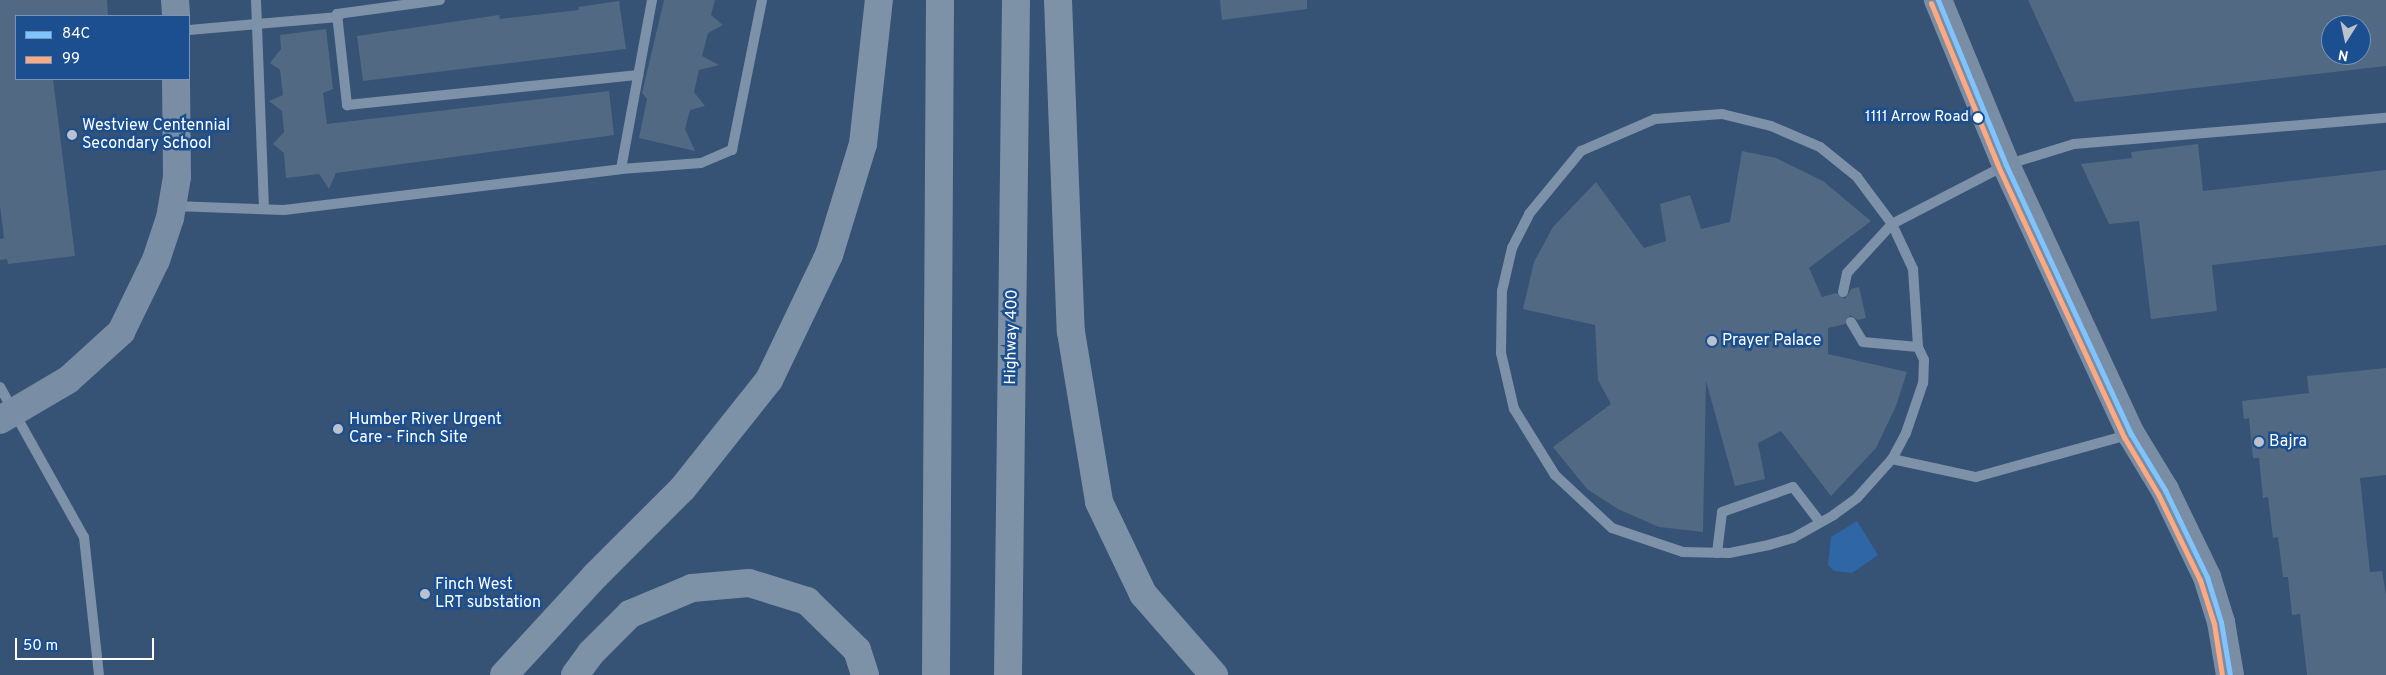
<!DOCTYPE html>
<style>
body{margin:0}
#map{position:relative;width:2386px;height:675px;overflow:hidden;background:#365274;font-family:Overpass,sans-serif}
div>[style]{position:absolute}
.green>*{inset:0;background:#2f66a5}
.building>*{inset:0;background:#526984}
.lane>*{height:10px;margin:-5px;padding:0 5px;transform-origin:5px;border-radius:5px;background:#7d92a8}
.secondary>*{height:28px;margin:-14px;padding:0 14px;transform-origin:14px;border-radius:14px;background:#798da4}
.highway>*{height:28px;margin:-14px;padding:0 14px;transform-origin:14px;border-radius:14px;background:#7e92a7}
.bus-1>*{height:5px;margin:-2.5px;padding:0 2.5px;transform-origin:2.5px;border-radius:2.5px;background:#80c4ff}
.bus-2>*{height:5px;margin:-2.5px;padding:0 2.5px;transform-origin:2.5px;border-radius:2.5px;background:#ffa980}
.dots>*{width:14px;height:14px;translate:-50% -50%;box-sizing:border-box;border:2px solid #1b4f8f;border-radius:50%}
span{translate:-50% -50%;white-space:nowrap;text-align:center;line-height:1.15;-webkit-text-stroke:5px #1b4f8f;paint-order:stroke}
.bus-label{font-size:15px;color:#fff}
.right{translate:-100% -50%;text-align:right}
.poi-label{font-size:16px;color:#fff}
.left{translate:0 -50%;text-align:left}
.street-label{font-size:16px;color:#fff}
.legend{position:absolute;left:15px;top:15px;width:175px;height:65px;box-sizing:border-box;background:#1b4f8f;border:1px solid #7695bc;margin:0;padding:6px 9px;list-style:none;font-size:15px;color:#fff}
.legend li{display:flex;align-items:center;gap:10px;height:25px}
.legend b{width:25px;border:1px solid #7695bc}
.north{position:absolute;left:2321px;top:15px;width:50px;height:50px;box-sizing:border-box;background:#1b4f8f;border:1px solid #7695bc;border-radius:50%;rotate:190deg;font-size:14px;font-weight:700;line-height:20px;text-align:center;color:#fff}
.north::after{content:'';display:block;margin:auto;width:18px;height:22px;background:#b9c2ce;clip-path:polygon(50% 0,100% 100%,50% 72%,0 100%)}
.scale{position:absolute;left:15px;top:638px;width:139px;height:22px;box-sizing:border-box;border:2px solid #fff;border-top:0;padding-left:6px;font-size:15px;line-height:18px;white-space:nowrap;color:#fff;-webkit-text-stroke:4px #1b4f8f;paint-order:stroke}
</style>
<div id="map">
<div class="green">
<div style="clip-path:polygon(1857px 521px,1878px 555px,1852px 573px,1834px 571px,1828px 565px,1831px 537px)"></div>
</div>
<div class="building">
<div style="clip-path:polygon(0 0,107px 0,108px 16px,16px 16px,16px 79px,53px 79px,75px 256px,8px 264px,7px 259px,0 260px,0 239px,4px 238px,0 206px)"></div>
<div style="clip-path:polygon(664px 0,715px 0,711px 15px,723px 25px,708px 33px,702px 56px,719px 65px,699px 70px,694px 92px,705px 106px,690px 110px,685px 129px,695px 151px,639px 138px,647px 99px,642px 93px)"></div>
<div style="clip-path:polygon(1220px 0,1307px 0,1307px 9px,1222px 20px)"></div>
<div style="clip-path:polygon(evenodd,2028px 0,2386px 0,2386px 66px,2075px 102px,2028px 0,2331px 25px,2361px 25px,2361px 55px,2331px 55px,2331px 25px)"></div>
<div style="clip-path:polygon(619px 1px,626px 49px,363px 81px,357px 36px,499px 15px,500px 19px,579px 10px,578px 7px)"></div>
<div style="clip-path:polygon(326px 29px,333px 89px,323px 93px,327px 124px,609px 91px,614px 135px,336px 173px,329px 189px,319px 174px,286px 178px,284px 153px,273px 144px,284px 132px,282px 111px,269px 101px,283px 95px,280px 70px,270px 63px,281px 49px,280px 35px)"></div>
<div style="clip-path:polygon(2198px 144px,2203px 191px,2386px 170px,2386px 245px,2212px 265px,2217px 311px,2151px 319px,2139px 221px,2109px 224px,2081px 164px,2132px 158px,2131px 152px)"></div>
<div style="clip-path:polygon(1742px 151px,1776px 158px,1823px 181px,1871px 221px,1809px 268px,1822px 297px,1836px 293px,1845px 299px,1851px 289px,1859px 287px,1866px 318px,1858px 320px,1850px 315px,1845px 324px,1828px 328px,1828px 354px,1907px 372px,1896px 406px,1876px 448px,1831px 496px,1781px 431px,1758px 443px,1765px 479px,1735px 486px,1706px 381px,1703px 532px,1659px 527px,1618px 509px,1587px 489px,1553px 447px,1611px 404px,1598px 380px,1595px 325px,1523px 309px,1534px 262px,1553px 227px,1596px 182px,1644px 248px,1666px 241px,1660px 204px,1690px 195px,1701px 229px,1730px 222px)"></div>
<div style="clip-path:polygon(2386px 368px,2386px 475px,2360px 478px,2370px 572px,2382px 571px,2386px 595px,2386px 675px,2307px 675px,2300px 614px,2292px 615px,2288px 577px,2283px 577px,2278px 537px,2273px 538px,2268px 497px,2263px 498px,2259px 458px,2253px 458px,2249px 418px,2244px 419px,2242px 401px,2309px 393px,2307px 376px)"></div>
</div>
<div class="lane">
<div style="left:256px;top:0;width:208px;rotate:87.8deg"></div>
<div style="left:440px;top:0;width:104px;rotate:172.3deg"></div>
<div style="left:337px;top:14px;width:92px;rotate:83.7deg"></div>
<div style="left:347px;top:105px;width:293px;rotate:-5.9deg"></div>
<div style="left:189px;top:30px;width:150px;rotate:-5deg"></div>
<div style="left:1722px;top:114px;width:50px;rotate:13.8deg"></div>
<div style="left:1771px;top:126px;width:53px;rotate:23.2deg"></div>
<div style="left:1820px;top:147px;width:48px;rotate:39deg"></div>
<div style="left:1857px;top:177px;width:59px;rotate:53.3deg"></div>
<div style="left:1892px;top:224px;width:50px;rotate:65deg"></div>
<div style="left:1913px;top:269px;width:78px;rotate:86.3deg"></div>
<div style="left:1918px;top:347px;width:14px;rotate:65deg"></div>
<div style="left:1924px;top:360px;width:23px;rotate:92deg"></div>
<div style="left:1923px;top:383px;width:53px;rotate:108.8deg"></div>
<div style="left:1906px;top:433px;width:30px;rotate:118deg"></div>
<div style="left:1892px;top:459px;width:52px;rotate:131.9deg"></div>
<div style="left:1857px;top:498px;width:29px;rotate:144deg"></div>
<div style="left:1834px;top:515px;width:47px;rotate:150.7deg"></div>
<div style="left:1793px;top:538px;width:25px;rotate:164deg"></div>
<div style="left:1769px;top:545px;width:41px;rotate:168.7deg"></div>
<div style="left:1729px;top:553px;width:46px;rotate:-178.8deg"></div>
<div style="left:1683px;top:552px;width:75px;rotate:-161.3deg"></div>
<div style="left:1612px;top:528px;width:78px;rotate:-137.1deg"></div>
<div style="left:1555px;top:475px;width:78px;rotate:-121.8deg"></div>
<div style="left:1514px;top:409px;width:57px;rotate:-103.1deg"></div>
<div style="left:1501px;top:353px;width:62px;rotate:-89.1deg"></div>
<div style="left:1502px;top:291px;width:44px;rotate:-76.9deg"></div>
<div style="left:1512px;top:248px;width:38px;rotate:-63deg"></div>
<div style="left:1529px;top:214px;width:82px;rotate:-50.5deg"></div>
<div style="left:1581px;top:151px;width:81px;rotate:-23.4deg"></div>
<div style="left:1655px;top:119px;width:67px;rotate:-4.3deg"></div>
<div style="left:621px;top:169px;width:172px;rotate:-79.6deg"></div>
<div style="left:174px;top:206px;width:110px;rotate:2.1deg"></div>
<div style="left:284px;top:210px;width:339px;rotate:-6.9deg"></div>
<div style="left:621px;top:169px;width:80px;rotate:-4.3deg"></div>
<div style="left:701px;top:163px;width:34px;rotate:-23deg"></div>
<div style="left:732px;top:150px;width:153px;rotate:-78.7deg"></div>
<div style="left:1843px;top:292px;width:19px;rotate:-78deg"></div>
<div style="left:1847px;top:273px;width:67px;rotate:-47.4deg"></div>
<div style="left:1892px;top:224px;width:128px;rotate:-27.4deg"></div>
<div style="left:2006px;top:165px;width:71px;rotate:-17.2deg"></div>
<div style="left:2074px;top:144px;width:313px;rotate:-4.8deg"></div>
<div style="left:1851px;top:322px;width:23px;rotate:59deg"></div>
<div style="left:1863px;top:342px;width:55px;rotate:5.2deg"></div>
<div style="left:0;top:387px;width:172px;rotate:60.8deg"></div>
<div style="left:84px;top:537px;width:139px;rotate:83.8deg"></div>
<div style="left:1892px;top:459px;width:86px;rotate:12.1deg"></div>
<div style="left:1976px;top:477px;width:161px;rotate:-15.5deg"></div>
<div style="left:1717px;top:553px;width:41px;rotate:-83deg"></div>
<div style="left:1722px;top:512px;width:75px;rotate:-19.4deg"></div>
<div style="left:1793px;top:487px;width:44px;rotate:52.4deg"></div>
</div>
<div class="secondary">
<div style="left:175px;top:0;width:16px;rotate:86deg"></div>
<div style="left:1938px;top:0;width:178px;rotate:67.6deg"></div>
<div style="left:2006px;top:165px;width:297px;rotate:65.1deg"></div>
<div style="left:2131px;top:434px;width:66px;rotate:58.7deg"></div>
<div style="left:2165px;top:490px;width:97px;rotate:64.2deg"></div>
<div style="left:2207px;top:577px;width:47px;rotate:72.7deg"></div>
<div style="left:2221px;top:622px;width:54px;rotate:80.4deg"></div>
<div style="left:0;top:420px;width:79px;rotate:-30.5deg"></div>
<div style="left:68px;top:380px;width:72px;rotate:-42.2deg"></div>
<div style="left:121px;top:332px;width:80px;rotate:-64.1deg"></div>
<div style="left:156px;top:260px;width:44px;rotate:-71.6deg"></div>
<div style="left:170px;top:218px;width:42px;rotate:-80.3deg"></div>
<div style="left:177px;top:177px;width:98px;rotate:-90.6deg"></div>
</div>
<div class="highway">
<div style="left:1058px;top:0;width:332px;rotate:87.8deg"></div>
<div style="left:1071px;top:332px;width:172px;rotate:80.6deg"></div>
<div style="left:1099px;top:502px;width:102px;rotate:64.4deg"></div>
<div style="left:1143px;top:594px;width:108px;rotate:48.8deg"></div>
<div style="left:504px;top:675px;width:134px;rotate:-47.4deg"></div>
<div style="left:595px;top:576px;width:124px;rotate:-45deg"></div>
<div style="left:683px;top:488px;width:138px;rotate:-51.5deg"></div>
<div style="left:769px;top:380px;width:139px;rotate:-64.4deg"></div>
<div style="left:829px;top:255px;width:116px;rotate:-73deg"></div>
<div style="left:863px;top:144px;width:145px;rotate:-83.7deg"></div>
<div style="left:575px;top:675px;width:27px;rotate:-54deg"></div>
<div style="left:591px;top:653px;width:55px;rotate:-45deg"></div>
<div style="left:630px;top:614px;width:67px;rotate:-22.8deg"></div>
<div style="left:692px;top:588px;width:57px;rotate:-5deg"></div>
<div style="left:749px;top:583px;width:61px;rotate:17.2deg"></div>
<div style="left:807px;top:601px;width:70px;rotate:44.4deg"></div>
<div style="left:857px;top:650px;width:26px;rotate:72deg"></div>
<div style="left:936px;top:675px;width:675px;rotate:-89.66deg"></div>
<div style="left:1008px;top:675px;width:675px;rotate:-89.32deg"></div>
</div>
<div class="bus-1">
<div style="left:1938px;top:0;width:178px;rotate:67.6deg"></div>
<div style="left:2006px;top:165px;width:297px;rotate:65.1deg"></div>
<div style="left:2131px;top:434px;width:66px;rotate:58.7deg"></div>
<div style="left:2165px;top:490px;width:97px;rotate:64.2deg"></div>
<div style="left:2207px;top:577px;width:47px;rotate:72.7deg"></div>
<div style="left:2221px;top:622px;width:54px;rotate:80.4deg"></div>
</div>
<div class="bus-2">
<div style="left:1931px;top:3px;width:178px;rotate:67.6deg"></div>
<div style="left:1999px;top:168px;width:297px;rotate:65.1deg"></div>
<div style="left:2124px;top:437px;width:66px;rotate:59.2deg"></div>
<div style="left:2158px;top:494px;width:96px;rotate:64deg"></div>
<div style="left:2200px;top:580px;width:46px;rotate:72.3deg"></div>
<div style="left:2214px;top:624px;width:52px;rotate:81.1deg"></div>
</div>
<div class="dots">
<div style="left:1978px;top:118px;background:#fff"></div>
<div style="left:72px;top:135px;background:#b9c2ce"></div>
<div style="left:1712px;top:341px;background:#b9c2ce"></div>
<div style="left:338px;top:429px;background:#b9c2ce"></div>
<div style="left:2259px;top:442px;background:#b9c2ce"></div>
<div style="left:425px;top:594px;background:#b9c2ce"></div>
</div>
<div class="bus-label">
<span class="right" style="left:1969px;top:118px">1111 Arrow Road</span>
</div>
<div class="poi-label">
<span class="left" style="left:82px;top:135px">Westview Centennial<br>Secondary School</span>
<span class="left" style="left:1722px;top:341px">Prayer Palace</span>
<span class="left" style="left:349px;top:429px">Humber River Urgent<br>Care - Finch Site</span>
<span class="left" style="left:2269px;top:442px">Bajra</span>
<span class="left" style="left:435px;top:594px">Finch West<br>LRT substation</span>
</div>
<div class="street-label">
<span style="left:1012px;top:337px;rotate:-89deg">Highway 400</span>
</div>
<ul class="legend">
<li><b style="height:6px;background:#80c4ff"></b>84C</li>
<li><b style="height:6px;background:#ffa980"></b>99</li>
</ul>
<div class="north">N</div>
<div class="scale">50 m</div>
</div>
